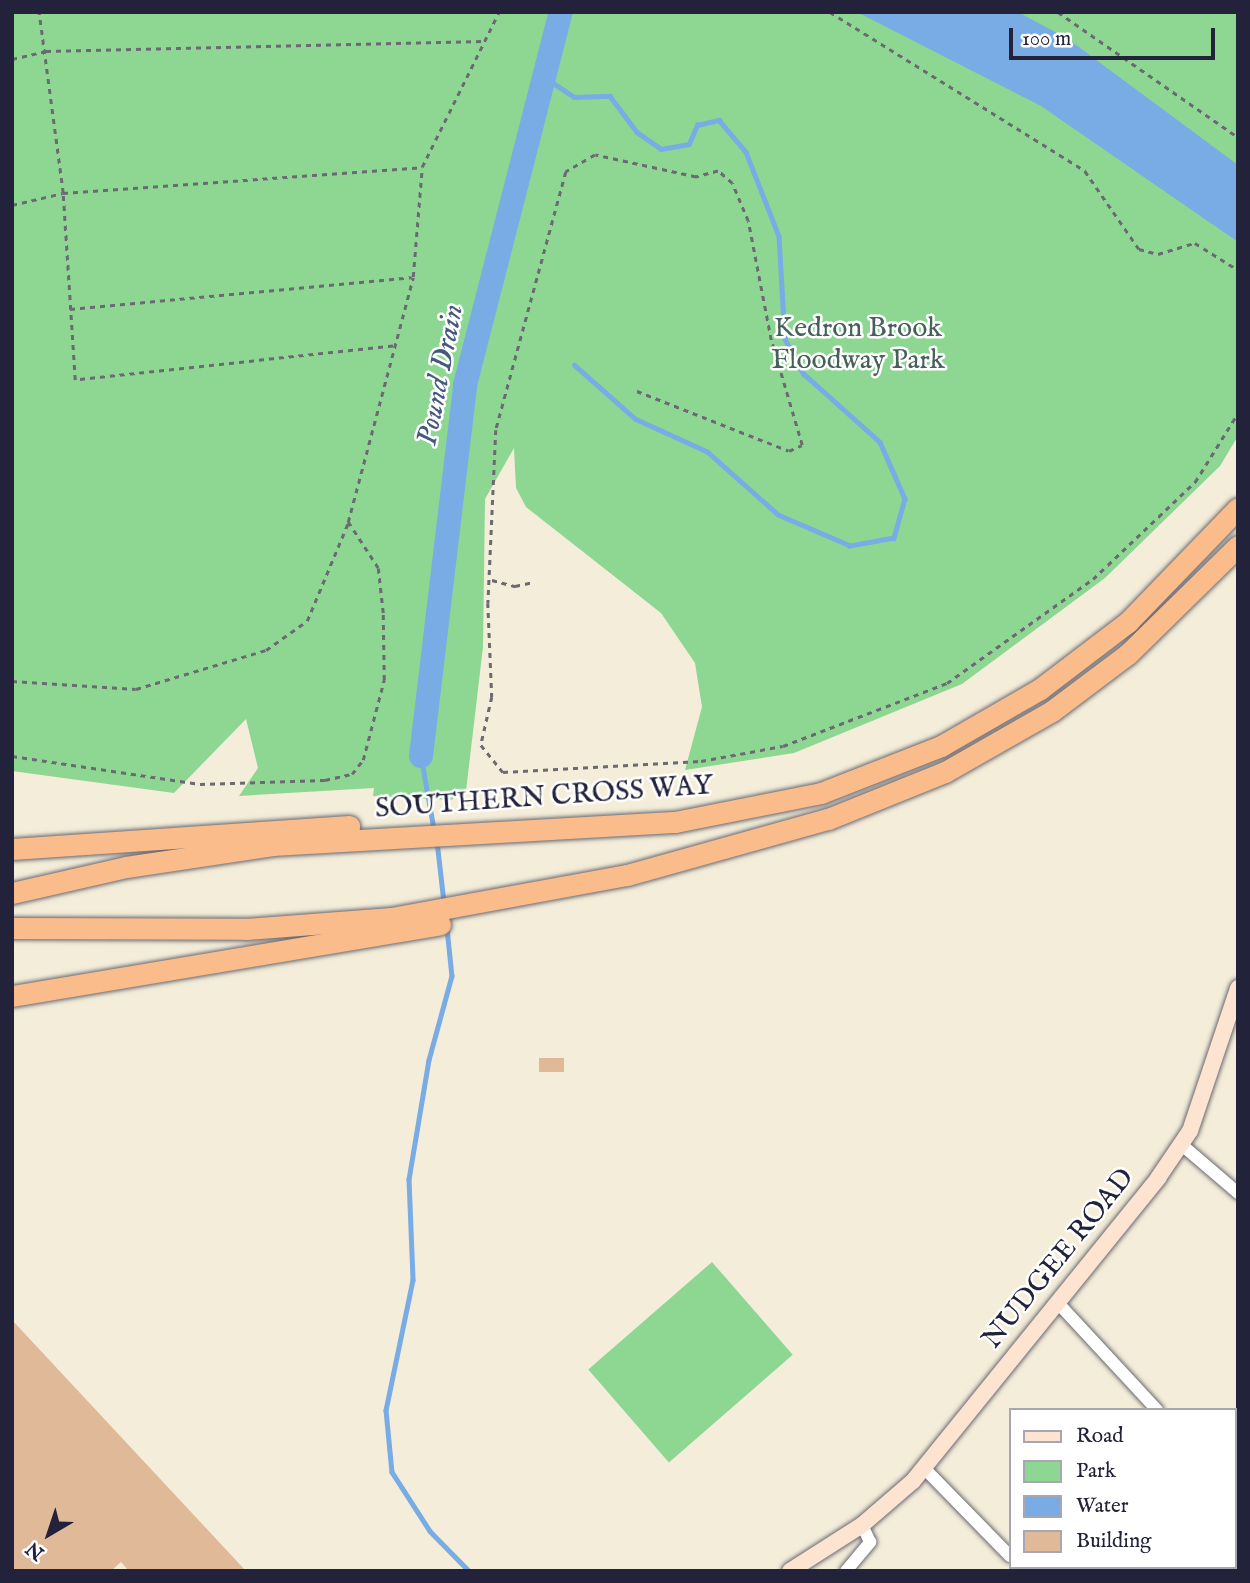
<!DOCTYPE html>
<style>
body{margin:0}
#map{position:relative;width:1250px;height:1583px;overflow:hidden;background:#f3edd9;font-family:"IM FELL English",serif}
div>[style]{position:absolute}
.green>*{inset:0;background:#8dd793;transform-origin:0 0}
.water>*{inset:0;background:#79abe5}
.stream>*{height:4.5px;margin:-2.25px;padding:0 2.25px;transform-origin:2.25px;border-radius:2.25px;background:#79abe5}
.river>*{height:24px;margin:-12px;padding:0 12px;transform-origin:12px;border-radius:12px;background:#79abe5}
.building>*{inset:0;background:#e0ba98;transform-origin:0 0}
.path>*{height:2.5px;margin-top:-1.25px;transform-origin:0;background:repeating-linear-gradient(90deg,#6b6972 0 5px,transparent 0 10px)}
.roads{filter:drop-shadow(0 0 2px #6b6972) drop-shadow(0 0 2px #6b6972)}
.minor>*{height:12px;margin:-6px;padding:0 6px;transform-origin:6px;border-radius:6px;background:#fff}
.secondary>*{height:16px;margin:-8px;padding:0 8px;transform-origin:8px;border-radius:8px;background:#fde4d1}
.motorway>*{height:21px;margin:-10.5px;padding:0 10.5px;transform-origin:10.5px;border-radius:10.5px;background:#fabc8b}
span{translate:-50% -50%;white-space:nowrap;text-align:center;line-height:1.15;-webkit-text-stroke:5px #fff;paint-order:stroke}
.park-label{font-size:28px;color:#47615a}
.street-label{font-size:28px;color:#22223b}
.water-label{font-size:30px;color:#45597f;font-style:italic}
.frame{position:absolute;inset:0;border:14px solid #22223b;pointer-events:none}
.legend{position:absolute;left:1009px;top:1408px;width:228px;height:161px;box-sizing:border-box;background:#fff;border:2px solid #a7a7b1;margin:0;padding:9px 12px;list-style:none;font-size:21px;color:#22223b}
.legend li{display:flex;align-items:center;gap:14px;height:35px}
.legend b{width:35px;border:2px solid #a7a7b1}
.north{position:absolute;left:14px;top:1499px;width:70px;height:70px;-webkit-text-stroke:5px #fff;paint-order:stroke;rotate:219deg;font-size:19px;font-weight:700;line-height:28px;text-align:center;color:#22223b}
.north::after{content:'';display:block;margin:auto;width:24px;height:32px;background:#22223b;clip-path:polygon(50% 0,100% 100%,50% 72%,0 100%)}
.scale{position:absolute;left:1009px;top:28px;width:206px;height:32px;box-sizing:border-box;border:4px solid #22223b;border-top:0;padding-left:9px;font-size:21px;line-height:24px;white-space:nowrap;color:#22223b;-webkit-text-stroke:5px #fff;paint-order:stroke}
</style>
<div id="map">
<div class="green">
<div style="clip-path:polygon(12px 12px,1238px 12px,1238px 436px,1220px 466px,1105px 578px,962px 684px,794px 753px,685px 770px,702px 707px,695px 663px,661px 613px,526px 507px,516px 488px,514px 448px,485px 499px,483px 647px,466px 791px,451px 800px,373px 796px,374px 788px,239px 796px,258px 768px,246px 719px,174px 793px,12px 771px)"></div>
<div style="left:712px;top:1262px;width:123px;height:164px;rotate:49deg"></div>
</div>
<div class="water">
<div style="clip-path:polygon(857px 12px,1018px 12px,1068px 39px,1238px 165px,1238px 242px,1041px 106px)"></div>
</div>
<div class="stream">
<div style="left:543px;top:76px;width:37px;rotate:34deg"></div>
<div style="left:574px;top:97px;width:36px;rotate:-2deg"></div>
<div style="left:610px;top:96px;width:45px;rotate:53.1deg"></div>
<div style="left:637px;top:132px;width:29px;rotate:35deg"></div>
<div style="left:661px;top:149px;width:28px;rotate:-10deg"></div>
<div style="left:689px;top:144px;width:21px;rotate:-67deg"></div>
<div style="left:697px;top:125px;width:23px;rotate:-13deg"></div>
<div style="left:719px;top:120px;width:42px;rotate:49.8deg"></div>
<div style="left:746px;top:152px;width:90px;rotate:68.6deg"></div>
<div style="left:779px;top:236px;width:103px;rotate:86.7deg"></div>
<div style="left:785px;top:339px;width:40px;rotate:62deg"></div>
<div style="left:804px;top:374px;width:102px;rotate:41.8deg"></div>
<div style="left:880px;top:442px;width:62px;rotate:66.3deg"></div>
<div style="left:905px;top:499px;width:41px;rotate:105.8deg"></div>
<div style="left:894px;top:538px;width:45px;rotate:169.7deg"></div>
<div style="left:850px;top:546px;width:78px;rotate:-156.7deg"></div>
<div style="left:778px;top:515px;width:95px;rotate:-138.4deg"></div>
<div style="left:707px;top:452px;width:79px;rotate:-155.4deg"></div>
<div style="left:635px;top:419px;width:81px;rotate:-138.5deg"></div>
<div style="left:421px;top:756px;width:74px;rotate:79.9deg"></div>
<div style="left:437px;top:841px;width:61px;rotate:83.5deg"></div>
<div style="left:447px;top:928px;width:48px;rotate:84.1deg"></div>
<div style="left:452px;top:976px;width:87px;rotate:105.3deg"></div>
<div style="left:429px;top:1060px;width:121px;rotate:99.5deg"></div>
<div style="left:409px;top:1179px;width:101px;rotate:87.7deg"></div>
<div style="left:413px;top:1280px;width:133px;rotate:101.7deg"></div>
<div style="left:386px;top:1410px;width:62px;rotate:84.5deg"></div>
<div style="left:392px;top:1472px;width:70px;rotate:57.2deg"></div>
<div style="left:430px;top:1531px;width:56px;rotate:45.7deg"></div>
</div>
<div class="river">
<div style="left:421px;top:756px;width:374px;rotate:-83.2deg"></div>
<div style="left:465px;top:385px;width:385px;rotate:-75.6deg"></div>
</div>
<div class="building">
<div style="left:539px;top:1058px;width:25px;height:14px"></div>
<div style="clip-path:polygon(12px 1320px,246px 1571px,129px 1571px,121px 1562px,111px 1571px,12px 1571px)"></div>
</div>
<div class="path">
<div style="left:830px;top:12px;width:301px;rotate:31.9deg"></div>
<div style="left:1085px;top:171px;width:95px;rotate:55.3deg"></div>
<div style="left:1139px;top:249px;width:20px;rotate:15deg"></div>
<div style="left:1158px;top:254px;width:39px;rotate:-17deg"></div>
<div style="left:1195px;top:243px;width:51px;rotate:32.1deg"></div>
<div style="left:1058px;top:12px;width:219px;rotate:34.8deg"></div>
<div style="left:12px;top:59px;width:35px;rotate:-13deg"></div>
<div style="left:46px;top:51px;width:438px;rotate:-1.3deg"></div>
<div style="left:12px;top:205px;width:52px;rotate:-13.2deg"></div>
<div style="left:63px;top:193px;width:183px;rotate:-97.6deg"></div>
<div style="left:70px;top:309px;width:343px;rotate:-5.3deg"></div>
<div style="left:393px;top:346px;width:320px;rotate:173.9deg"></div>
<div style="left:75px;top:380px;width:187px;rotate:-93.7deg"></div>
<div style="left:63px;top:193px;width:360px;rotate:-4.1deg"></div>
<div style="left:637px;top:391px;width:163px;rotate:21.5deg"></div>
<div style="left:789px;top:451px;width:14px;rotate:-25deg"></div>
<div style="left:802px;top:445px;width:109px;rotate:-106.4deg"></div>
<div style="left:771px;top:340px;width:121px;rotate:-100.9deg"></div>
<div style="left:748px;top:221px;width:41px;rotate:-112.8deg"></div>
<div style="left:732px;top:183px;width:18px;rotate:-139deg"></div>
<div style="left:718px;top:171px;width:23px;rotate:165deg"></div>
<div style="left:696px;top:177px;width:103px;rotate:-167.7deg"></div>
<div style="left:595px;top:155px;width:34px;rotate:150deg"></div>
<div style="left:566px;top:172px;width:267px;rotate:105.2deg"></div>
<div style="left:496px;top:430px;width:173px;rotate:92.6deg"></div>
<div style="left:488px;top:603px;width:94px;rotate:87.6deg"></div>
<div style="left:492px;top:697px;width:49px;rotate:102.9deg"></div>
<div style="left:481px;top:745px;width:35px;rotate:51deg"></div>
<div style="left:503px;top:772px;width:198px;rotate:-3.2deg"></div>
<div style="left:701px;top:761px;width:83px;rotate:-10.4deg"></div>
<div style="left:783px;top:746px;width:176px;rotate:-21deg"></div>
<div style="left:947px;top:683px;width:179px;rotate:-35.5deg"></div>
<div style="left:1093px;top:579px;width:141px;rotate:-43.6deg"></div>
<div style="left:1195px;top:482px;width:81px;rotate:-58.1deg"></div>
<div style="left:492px;top:580px;width:24px;rotate:15deg"></div>
<div style="left:515px;top:586px;width:19px;rotate:-12deg"></div>
<div style="left:12px;top:681px;width:124px;rotate:3.7deg"></div>
<div style="left:136px;top:689px;width:136px;rotate:-16.7deg"></div>
<div style="left:266px;top:650px;width:50px;rotate:-35.3deg"></div>
<div style="left:307px;top:621px;width:106px;rotate:-67.3deg"></div>
<div style="left:12px;top:756px;width:190px;rotate:8.5deg"></div>
<div style="left:200px;top:784px;width:125px;rotate:-1.8deg"></div>
<div style="left:325px;top:780px;width:28px;rotate:-13deg"></div>
<div style="left:352px;top:774px;width:18px;rotate:-52deg"></div>
<div style="left:363px;top:760px;width:83px;rotate:-75.3deg"></div>
<div style="left:384px;top:680px;width:67px;rotate:-90.9deg"></div>
<div style="left:383px;top:613px;width:45px;rotate:-96.3deg"></div>
<div style="left:378px;top:568px;width:55px;rotate:-123.1deg"></div>
<div style="left:348px;top:522px;width:253px;rotate:-75.1deg"></div>
<div style="left:413px;top:277px;width:110px;rotate:-85.3deg"></div>
<div style="left:422px;top:167px;width:173px;rotate:-63.6deg"></div>
</div>
<div class="roads">
<div class="minor">
<div style="left:1182px;top:1145px;width:74px;rotate:40.6deg"></div>
<div style="left:1058px;top:1303px;width:146px;rotate:47.2deg"></div>
<div style="left:924px;top:1468px;width:123px;rotate:45.7deg"></div>
<div style="left:1234px;top:1494px;width:6px;rotate:45deg"></div>
<div style="left:1021px;top:1567px;width:5px;rotate:53deg"></div>
<div style="left:846px;top:1571px;width:38px;rotate:-50deg"></div>
<div style="left:870px;top:1542px;width:19px;rotate:-115deg"></div>
</div>
<div class="secondary">
<div style="left:790px;top:1571px;width:85px;rotate:-32.6deg"></div>
<div style="left:862px;top:1525px;width:67px;rotate:-40.8deg"></div>
<div style="left:913px;top:1481px;width:390px;rotate:-51deg"></div>
<div style="left:1158px;top:1178px;width:57px;rotate:-55.8deg"></div>
<div style="left:1190px;top:1131px;width:151px;rotate:-71.4deg"></div>
</div>
<div class="motorway">
<div style="left:12px;top:849px;width:338px;rotate:-3.9deg"></div>
<div style="left:12px;top:893px;width:117px;rotate:-12.8deg"></div>
<div style="left:126px;top:867px;width:150px;rotate:-8.5deg"></div>
<div style="left:274px;top:845px;width:402px;rotate:-3.3deg"></div>
<div style="left:675px;top:822px;width:149px;rotate:-11.2deg"></div>
<div style="left:821px;top:793px;width:129px;rotate:-21.4deg"></div>
<div style="left:941px;top:746px;width:114px;rotate:-29.9deg"></div>
<div style="left:1040px;top:689px;width:111px;rotate:-37.3deg"></div>
<div style="left:1128px;top:622px;width:158px;rotate:-46deg"></div>
<div style="left:12px;top:928px;width:234px;rotate:0.2deg"></div>
<div style="left:246px;top:929px;width:146px;rotate:-4.3deg"></div>
<div style="left:392px;top:918px;width:239px;rotate:-10.4deg"></div>
<div style="left:627px;top:875px;width:209px;rotate:-15.6deg"></div>
<div style="left:828px;top:819px;width:126px;rotate:-21.9deg"></div>
<div style="left:945px;top:772px;width:123px;rotate:-29.7deg"></div>
<div style="left:1052px;top:711px;width:95px;rotate:-36.9deg"></div>
<div style="left:1128px;top:654px;width:154px;rotate:-44.5deg"></div>
<div style="left:12px;top:996px;width:434px;rotate:-9.5deg"></div>
</div>
</div>
<div class="park-label">
<span style="left:858px;top:345px">Kedron Brook<br>Floodway Park</span>
</div>
<div class="street-label">
<span style="left:544px;top:798px;rotate:-4deg">SOUTHERN CROSS WAY</span>
<span style="left:1059px;top:1259px;rotate:-51deg">NUDGEE ROAD</span>
</div>
<div class="water-label">
<span style="left:441px;top:375px;rotate:-79deg">Pound Drain</span>
</div>
<div class="frame"></div>
<ul class="legend">
<li><b style="height:9px;background:#fde4d1"></b>Road</li>
<li><b style="height:19px;background:#8dd793"></b>Park</li>
<li><b style="height:19px;background:#79abe5"></b>Water</li>
<li><b style="height:19px;background:#e0ba98"></b>Building</li>
</ul>
<div class="north">N</div>
<div class="scale">100 m</div>
</div>
